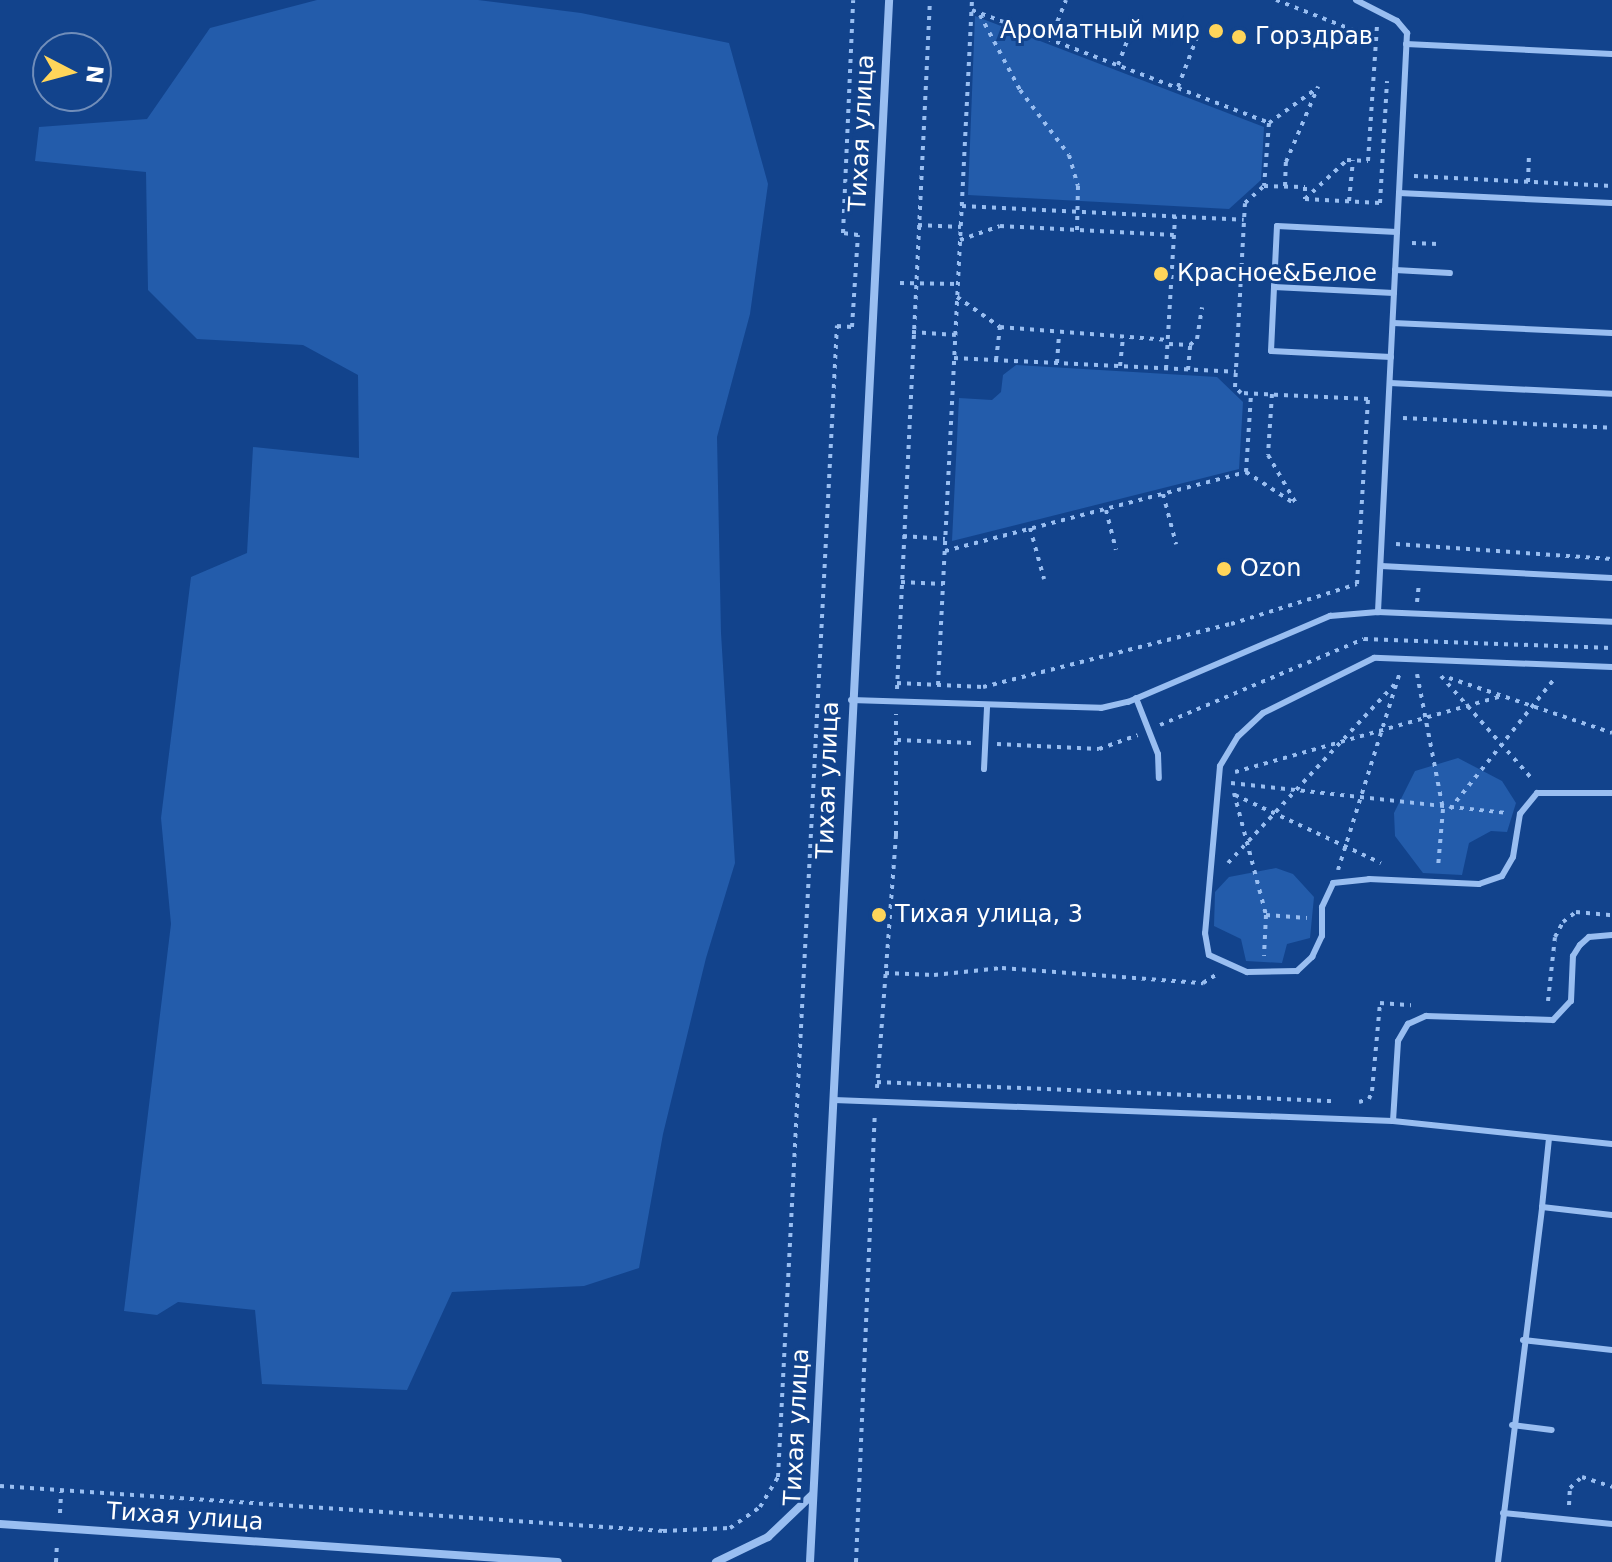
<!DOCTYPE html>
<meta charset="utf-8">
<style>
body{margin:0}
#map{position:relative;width:1612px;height:1562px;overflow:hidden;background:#12438c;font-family:"DejaVu Sans",sans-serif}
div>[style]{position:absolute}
.green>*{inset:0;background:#235cab}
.path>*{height:4px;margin-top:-2px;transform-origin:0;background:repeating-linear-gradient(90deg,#99bef1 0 4px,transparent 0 10px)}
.lane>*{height:6px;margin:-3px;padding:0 3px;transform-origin:3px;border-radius:3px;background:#99bef1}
.street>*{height:8px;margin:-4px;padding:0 4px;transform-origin:4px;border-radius:4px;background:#99bef1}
.dots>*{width:22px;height:22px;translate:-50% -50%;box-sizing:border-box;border:4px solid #12438c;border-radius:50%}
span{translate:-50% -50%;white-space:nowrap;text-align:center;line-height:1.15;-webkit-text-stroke:6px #12438c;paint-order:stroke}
.poi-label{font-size:24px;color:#fff}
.right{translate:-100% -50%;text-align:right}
.left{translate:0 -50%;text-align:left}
.street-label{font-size:24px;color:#fff}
.north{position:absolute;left:32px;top:32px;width:80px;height:80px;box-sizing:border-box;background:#12438c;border:2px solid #718eba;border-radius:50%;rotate:96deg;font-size:22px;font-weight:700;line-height:32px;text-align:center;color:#fff}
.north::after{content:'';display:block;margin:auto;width:28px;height:36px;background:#ffd55a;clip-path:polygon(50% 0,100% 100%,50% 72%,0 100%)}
</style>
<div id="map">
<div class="green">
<div style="clip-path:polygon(317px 0,478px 0,581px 13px,729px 43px,768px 184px,750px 314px,717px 437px,721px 633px,735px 863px,706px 958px,663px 1134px,639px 1268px,584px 1286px,452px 1292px,407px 1390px,262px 1384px,255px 1310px,178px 1302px,157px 1315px,124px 1311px,171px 924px,161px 818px,191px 577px,247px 553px,253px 447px,359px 458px,358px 375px,303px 345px,197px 339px,148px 290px,146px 172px,35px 161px,39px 127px,147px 119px,210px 28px)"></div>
<div style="clip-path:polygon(975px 16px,1264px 127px,1261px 180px,1229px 209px,968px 195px)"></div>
<div style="clip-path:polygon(1016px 365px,1217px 377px,1243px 402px,1239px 469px,952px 541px,959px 398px,992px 400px,1001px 392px,1003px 375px)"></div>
<div style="clip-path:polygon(1458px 758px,1502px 781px,1516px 803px,1507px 832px,1491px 831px,1469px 843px,1462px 875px,1423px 873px,1395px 836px,1394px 813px,1415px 771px)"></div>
<div style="clip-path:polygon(1276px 868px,1293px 874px,1314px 897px,1310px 938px,1287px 944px,1282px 963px,1246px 961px,1241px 939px,1214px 926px,1215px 892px,1229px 877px)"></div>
</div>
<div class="path">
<div style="left:1276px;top:0;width:107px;rotate:21.3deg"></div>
<div style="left:972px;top:10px;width:318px;rotate:20.8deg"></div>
<div style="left:1269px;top:123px;width:63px;rotate:94.5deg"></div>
<div style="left:980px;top:15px;width:85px;rotate:61.9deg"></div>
<div style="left:1020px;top:90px;width:81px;rotate:53deg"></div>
<div style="left:1069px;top:155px;width:32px;rotate:74deg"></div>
<div style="left:1078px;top:186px;width:44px;rotate:91.3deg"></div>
<div style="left:1050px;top:40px;width:43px;rotate:-68.2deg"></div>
<div style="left:1118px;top:65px;width:48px;rotate:-69.3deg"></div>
<div style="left:1178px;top:87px;width:53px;rotate:-69.2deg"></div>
<div style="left:1269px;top:123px;width:58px;rotate:-35.9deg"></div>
<div style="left:1414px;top:176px;width:198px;rotate:2.9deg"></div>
<div style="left:1528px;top:182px;width:26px;rotate:-88deg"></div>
<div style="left:1285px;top:186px;width:24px;rotate:-88deg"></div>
<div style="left:1286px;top:162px;width:82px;rotate:-66.9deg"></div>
<div style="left:1305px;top:199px;width:57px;rotate:-42.9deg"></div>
<div style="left:1347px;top:160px;width:21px;rotate:3deg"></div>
<div style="left:1368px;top:161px;width:135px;rotate:-86.2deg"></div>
<div style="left:1349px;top:201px;width:41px;rotate:-84.4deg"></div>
<div style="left:962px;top:206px;width:282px;rotate:2.8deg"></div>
<div style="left:918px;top:225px;width:43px;rotate:2.7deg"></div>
<div style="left:960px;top:240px;width:42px;rotate:-19.3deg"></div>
<div style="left:1000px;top:226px;width:174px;rotate:3deg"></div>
<div style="left:1412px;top:243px;width:26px;rotate:2deg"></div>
<div style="left:900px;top:283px;width:58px;rotate:1deg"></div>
<div style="left:957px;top:297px;width:52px;rotate:34.9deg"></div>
<div style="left:1000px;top:327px;width:169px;rotate:4.4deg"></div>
<div style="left:912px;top:332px;width:44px;rotate:3.9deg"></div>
<div style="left:1169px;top:344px;width:21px;rotate:3deg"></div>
<div style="left:1190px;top:345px;width:9px;rotate:-41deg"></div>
<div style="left:1197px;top:339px;width:32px;rotate:-81deg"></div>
<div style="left:954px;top:358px;width:282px;rotate:2.8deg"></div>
<div style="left:996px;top:360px;width:33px;rotate:-83deg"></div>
<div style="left:1057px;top:363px;width:29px;rotate:-86deg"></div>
<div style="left:1120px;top:366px;width:29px;rotate:-84deg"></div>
<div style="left:1166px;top:369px;width:153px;rotate:-86.6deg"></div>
<div style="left:1188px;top:370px;width:25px;rotate:-85deg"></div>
<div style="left:1272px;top:394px;width:61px;rotate:93.8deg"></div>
<div style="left:1268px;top:455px;width:58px;rotate:59.9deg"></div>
<div style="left:1403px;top:418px;width:209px;rotate:2.7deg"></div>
<div style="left:1246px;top:472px;width:59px;rotate:33.1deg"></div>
<div style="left:1163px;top:494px;width:52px;rotate:75.4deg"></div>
<div style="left:1106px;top:510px;width:41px;rotate:76deg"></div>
<div style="left:1030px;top:528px;width:53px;rotate:74.6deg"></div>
<div style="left:903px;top:536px;width:42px;rotate:4.1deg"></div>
<div style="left:1396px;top:544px;width:217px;rotate:4deg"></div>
<div style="left:945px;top:551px;width:311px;rotate:-14.7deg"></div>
<div style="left:1246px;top:472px;width:78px;rotate:-86.3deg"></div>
<div style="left:901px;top:582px;width:42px;rotate:2.7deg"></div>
<div style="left:1417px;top:602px;width:20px;rotate:-84deg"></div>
<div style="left:1417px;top:674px;width:137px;rotate:79.1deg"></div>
<div style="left:1443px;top:809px;width:58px;rotate:94.9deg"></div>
<div style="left:1441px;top:676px;width:139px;rotate:48.5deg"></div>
<div style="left:1449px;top:678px;width:172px;rotate:18.6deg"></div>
<div style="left:897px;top:683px;width:86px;rotate:2.7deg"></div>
<div style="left:983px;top:687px;width:256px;rotate:-14.3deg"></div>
<div style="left:1231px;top:624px;width:132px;rotate:-17.6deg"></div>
<div style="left:1357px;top:584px;width:185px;rotate:-86.6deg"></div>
<div style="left:1368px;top:399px;width:127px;rotate:-177.3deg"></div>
<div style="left:1241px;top:393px;width:8px;rotate:-135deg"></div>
<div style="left:1235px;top:387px;width:184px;rotate:-86.9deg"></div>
<div style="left:1245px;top:203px;width:25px;rotate:-42deg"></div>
<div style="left:1264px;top:186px;width:41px;rotate:1.4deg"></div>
<div style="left:1305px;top:187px;width:12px;rotate:90deg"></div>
<div style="left:1305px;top:199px;width:75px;rotate:3.1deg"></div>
<div style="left:1380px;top:203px;width:122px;rotate:-86.7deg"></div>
<div style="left:938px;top:685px;width:686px;rotate:-87.16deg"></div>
<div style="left:897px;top:689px;width:690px;rotate:-87.26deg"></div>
<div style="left:1160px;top:725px;width:221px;rotate:-22.9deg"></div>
<div style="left:1364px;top:639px;width:248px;rotate:2.1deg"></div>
<div style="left:897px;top:740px;width:75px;rotate:2.3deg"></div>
<div style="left:997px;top:744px;width:102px;rotate:2.8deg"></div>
<div style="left:1099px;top:749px;width:41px;rotate:-19.7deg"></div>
<div style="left:1235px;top:772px;width:278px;rotate:-15.9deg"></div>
<div style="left:1231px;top:783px;width:279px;rotate:6.2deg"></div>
<div style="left:1234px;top:793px;width:126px;rotate:75.3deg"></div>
<div style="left:1266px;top:915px;width:41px;rotate:92.8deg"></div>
<div style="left:1235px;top:795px;width:161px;rotate:25deg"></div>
<div style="left:1450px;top:809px;width:168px;rotate:-51.3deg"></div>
<div style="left:1228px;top:863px;width:249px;rotate:-47deg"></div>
<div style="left:1338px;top:870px;width:207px;rotate:-72.6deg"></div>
<div style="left:1266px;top:915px;width:41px;rotate:4.2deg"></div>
<div style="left:885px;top:973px;width:49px;rotate:2.3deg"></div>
<div style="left:934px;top:975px;width:68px;rotate:-5.9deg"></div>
<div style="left:1002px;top:968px;width:202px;rotate:4.3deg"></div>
<div style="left:1203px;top:983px;width:15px;rotate:-32deg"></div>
<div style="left:1548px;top:1001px;width:64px;rotate:-83.8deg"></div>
<div style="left:1555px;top:937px;width:17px;rotate:-62deg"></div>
<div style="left:1563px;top:922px;width:16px;rotate:-38deg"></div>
<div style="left:1576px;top:912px;width:36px;rotate:5deg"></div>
<div style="left:877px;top:1082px;width:457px;rotate:2.4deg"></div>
<div style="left:877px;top:1088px;width:254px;rotate:-85.7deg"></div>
<div style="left:896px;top:835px;width:121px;rotate:-90deg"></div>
<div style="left:1359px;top:1102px;width:10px;rotate:-17deg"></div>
<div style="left:1369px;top:1099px;width:9px;rotate:-69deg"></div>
<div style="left:1372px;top:1091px;width:88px;rotate:-84.8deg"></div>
<div style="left:1380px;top:1003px;width:31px;rotate:4deg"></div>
<div style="left:0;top:1486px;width:665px;rotate:3.88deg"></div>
<div style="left:663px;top:1531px;width:67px;rotate:-2.6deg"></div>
<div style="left:730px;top:1528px;width:37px;rotate:-35deg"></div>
<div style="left:760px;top:1507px;width:35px;rotate:-59deg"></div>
<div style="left:778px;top:1477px;width:1153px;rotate:-87.07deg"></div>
<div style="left:837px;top:326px;width:15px;rotate:4deg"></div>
<div style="left:852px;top:327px;width:92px;rotate:-86.3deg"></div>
<div style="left:858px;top:235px;width:15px;rotate:-172deg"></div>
<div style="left:843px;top:233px;width:233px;rotate:-87.5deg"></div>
<div style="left:1569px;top:1505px;width:17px;rotate:-87deg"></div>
<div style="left:1570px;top:1488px;width:16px;rotate:-43deg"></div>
<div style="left:1582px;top:1477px;width:32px;rotate:18deg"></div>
<div style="left:60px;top:1513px;width:21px;rotate:-87deg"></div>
<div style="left:56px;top:1562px;width:17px;rotate:-87deg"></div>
<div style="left:856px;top:1562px;width:445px;rotate:-87.6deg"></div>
</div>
<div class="lane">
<div style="left:1356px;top:0;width:46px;rotate:27.1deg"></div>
<div style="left:1397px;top:21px;width:16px;rotate:50deg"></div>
<div style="left:1407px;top:33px;width:580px;rotate:92.87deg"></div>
<div style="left:1406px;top:44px;width:206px;rotate:2.8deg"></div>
<div style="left:1399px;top:193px;width:213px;rotate:2.7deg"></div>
<div style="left:1395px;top:270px;width:55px;rotate:3.1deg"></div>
<div style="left:1274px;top:287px;width:120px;rotate:2.9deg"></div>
<div style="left:1393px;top:323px;width:219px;rotate:2.6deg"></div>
<div style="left:1391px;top:357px;width:120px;rotate:-177.1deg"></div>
<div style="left:1271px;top:351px;width:64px;rotate:-87.3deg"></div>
<div style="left:1274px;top:287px;width:61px;rotate:-87.2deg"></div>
<div style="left:1277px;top:226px;width:120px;rotate:2.9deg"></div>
<div style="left:1390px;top:383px;width:222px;rotate:2.8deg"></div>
<div style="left:1381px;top:566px;width:231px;rotate:3deg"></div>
<div style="left:1612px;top:667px;width:238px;rotate:-177.8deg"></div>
<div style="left:1374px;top:658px;width:124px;rotate:153.6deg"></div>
<div style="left:1263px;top:713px;width:34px;rotate:137deg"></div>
<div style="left:1238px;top:736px;width:35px;rotate:121deg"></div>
<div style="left:1220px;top:766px;width:168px;rotate:95.1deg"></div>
<div style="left:1205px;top:933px;width:22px;rotate:80deg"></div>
<div style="left:1209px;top:955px;width:42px;rotate:24.1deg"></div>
<div style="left:1247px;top:972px;width:50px;rotate:-1.1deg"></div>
<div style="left:1297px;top:971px;width:21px;rotate:-43deg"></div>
<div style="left:1312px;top:957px;width:23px;rotate:-65deg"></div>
<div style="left:1322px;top:936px;width:29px;rotate:-90deg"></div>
<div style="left:1322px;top:907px;width:26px;rotate:-65deg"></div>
<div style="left:1333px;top:883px;width:36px;rotate:-6deg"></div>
<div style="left:1369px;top:879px;width:110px;rotate:2.6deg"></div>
<div style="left:1479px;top:884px;width:24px;rotate:-19deg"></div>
<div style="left:1502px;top:876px;width:22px;rotate:-60deg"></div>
<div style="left:1513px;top:857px;width:44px;rotate:-80.8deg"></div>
<div style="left:1520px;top:814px;width:27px;rotate:-51deg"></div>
<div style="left:1537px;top:793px;width:75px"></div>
<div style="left:1136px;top:698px;width:60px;rotate:68.6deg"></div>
<div style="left:1158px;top:754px;width:24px;rotate:88deg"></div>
<div style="left:851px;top:700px;width:250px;rotate:1.8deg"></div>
<div style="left:1101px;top:708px;width:28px;rotate:-13deg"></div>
<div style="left:1128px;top:702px;width:220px;rotate:-23.1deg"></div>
<div style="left:1330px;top:616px;width:48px;rotate:-4.8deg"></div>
<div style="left:1378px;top:612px;width:234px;rotate:2.4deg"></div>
<div style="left:984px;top:769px;width:62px;rotate:-87.2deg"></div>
<div style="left:834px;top:1100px;width:559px;rotate:2.15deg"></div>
<div style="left:1393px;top:1121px;width:220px;rotate:6deg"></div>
<div style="left:1393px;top:1121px;width:80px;rotate:-86.4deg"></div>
<div style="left:1398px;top:1041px;width:20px;rotate:-60deg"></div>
<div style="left:1408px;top:1024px;width:20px;rotate:-24deg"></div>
<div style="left:1426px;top:1016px;width:127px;rotate:1.8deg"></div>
<div style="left:1553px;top:1020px;width:26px;rotate:-47deg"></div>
<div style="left:1571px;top:1001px;width:45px;rotate:-87.5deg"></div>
<div style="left:1573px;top:956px;width:13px;rotate:-58deg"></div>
<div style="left:1580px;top:945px;width:12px;rotate:-42deg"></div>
<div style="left:1589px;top:937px;width:23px;rotate:-5deg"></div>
<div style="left:1542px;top:1207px;width:69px;rotate:-84.2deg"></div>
<div style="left:1523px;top:1340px;width:90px;rotate:6.4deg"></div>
<div style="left:1512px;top:1425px;width:40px;rotate:7.1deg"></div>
<div style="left:1503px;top:1513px;width:110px;rotate:5.8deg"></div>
<div style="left:1498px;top:1562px;width:358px;rotate:-82.9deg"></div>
<div style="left:1542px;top:1207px;width:70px;rotate:6.5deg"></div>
</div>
<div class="street">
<div style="left:0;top:1524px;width:559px;rotate:3.9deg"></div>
<div style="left:716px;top:1562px;width:58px;rotate:-25.7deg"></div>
<div style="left:768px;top:1537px;width:62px;rotate:-43.7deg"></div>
<div style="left:810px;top:1562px;width:1564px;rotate:-87.1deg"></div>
</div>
<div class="dots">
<div style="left:1216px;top:31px;background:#ffd55a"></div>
<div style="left:1239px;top:37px;background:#ffd55a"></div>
<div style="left:1161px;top:274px;background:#ffd55a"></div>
<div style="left:1224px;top:569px;background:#ffd55a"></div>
<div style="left:879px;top:915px;background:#ffd55a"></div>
</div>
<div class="poi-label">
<span class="right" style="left:1200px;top:31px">Ароматный мир</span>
<span class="left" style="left:1255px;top:37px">Горздрав</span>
<span class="left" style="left:1177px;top:274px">Красное&amp;Белое</span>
<span class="left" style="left:1240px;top:569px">Ozon</span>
<span class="left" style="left:895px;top:915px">Тихая улица, 3</span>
</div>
<div class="street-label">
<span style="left:862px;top:133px;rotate:-87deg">Тихая улица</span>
<span style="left:828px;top:780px;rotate:-88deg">Тихая улица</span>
<span style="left:797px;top:1427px;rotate:-87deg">Тихая улица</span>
<span style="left:185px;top:1517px;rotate:4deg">Тихая улица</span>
</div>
<div class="north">N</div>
</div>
